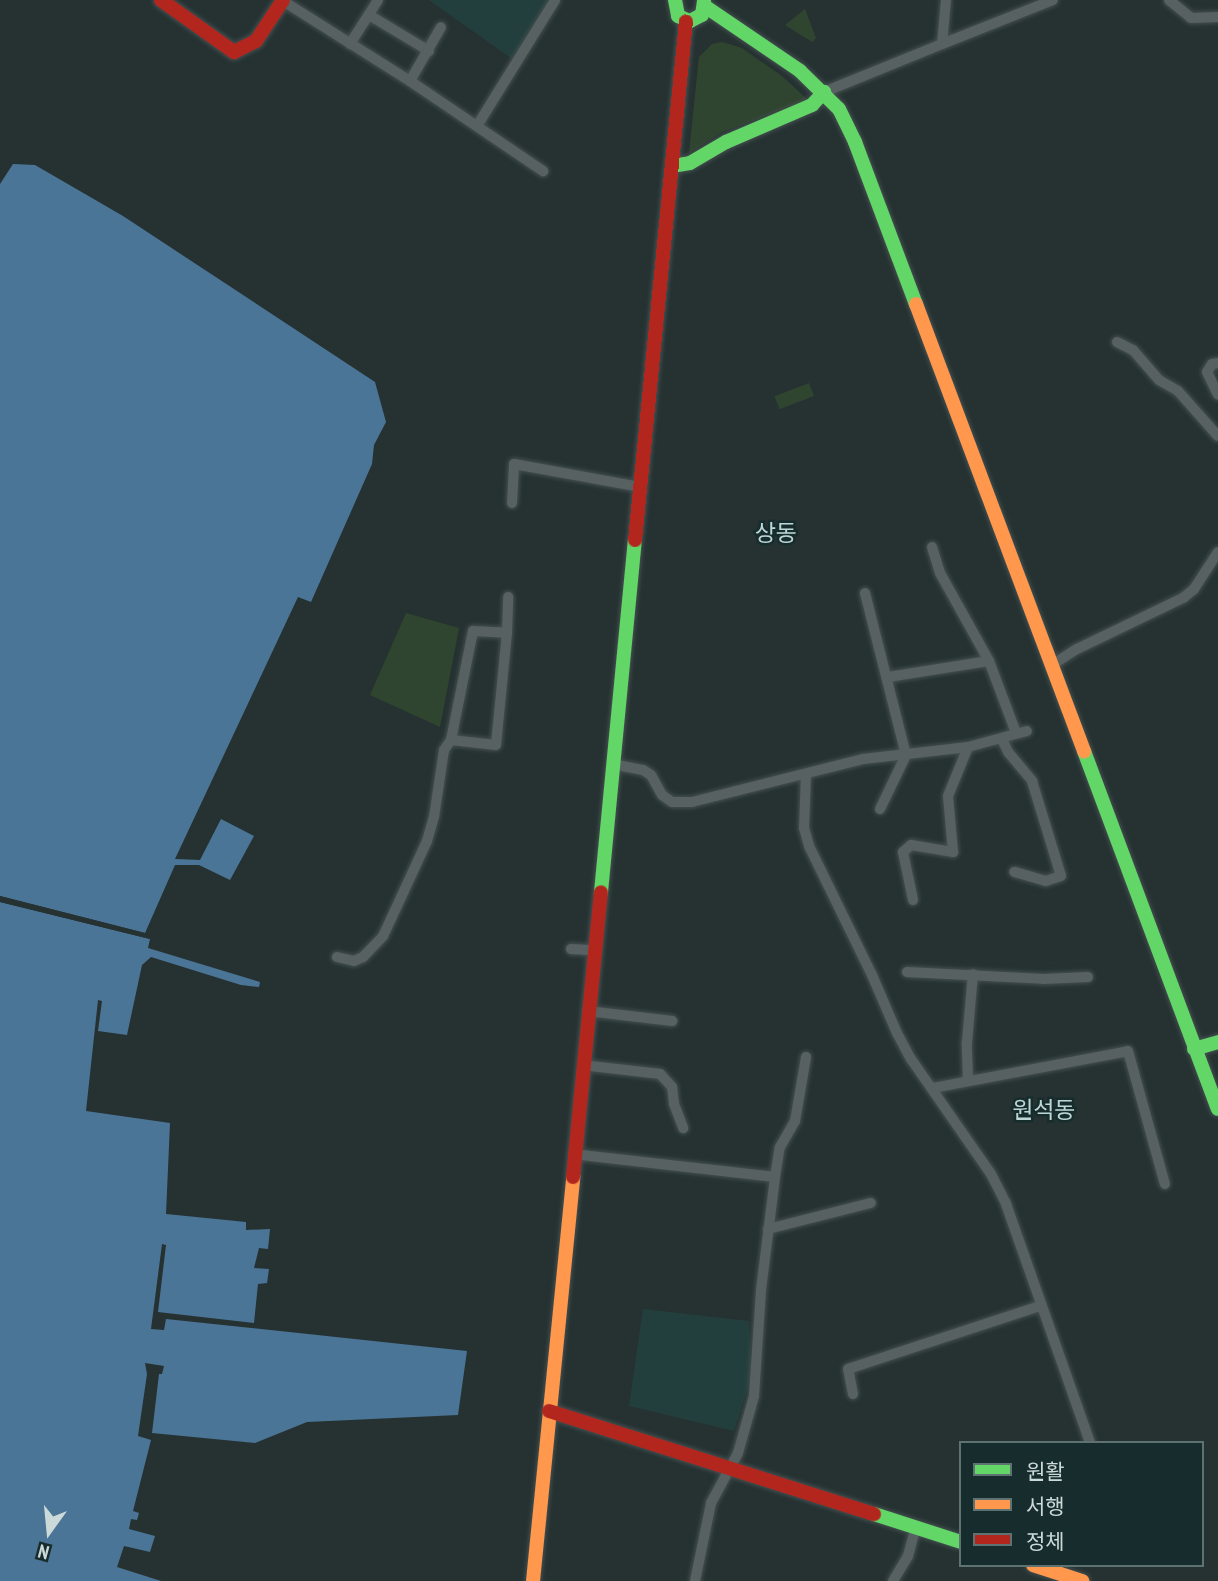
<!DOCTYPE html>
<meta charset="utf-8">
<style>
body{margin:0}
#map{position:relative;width:1218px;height:1581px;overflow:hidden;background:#263232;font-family:"PT Sans Narrow","Noto Sans KR",sans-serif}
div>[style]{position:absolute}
.built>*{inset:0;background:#223f3e}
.green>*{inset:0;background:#2f452f;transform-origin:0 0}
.water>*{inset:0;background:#4b7597}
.pier>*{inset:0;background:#263232}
.roads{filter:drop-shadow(0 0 2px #444f4f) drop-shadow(0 0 2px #444f4f)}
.street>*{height:10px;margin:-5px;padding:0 5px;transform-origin:5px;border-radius:5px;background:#586161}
.fast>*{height:14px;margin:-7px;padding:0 7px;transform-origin:7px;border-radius:7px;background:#63d668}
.slow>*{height:14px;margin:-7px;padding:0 7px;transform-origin:7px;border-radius:7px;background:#ff974d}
.jam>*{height:14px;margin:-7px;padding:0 7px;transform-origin:7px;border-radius:7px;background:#b3261e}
span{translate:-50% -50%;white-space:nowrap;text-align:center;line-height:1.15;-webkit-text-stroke:5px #172d2d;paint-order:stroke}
.quarter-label{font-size:23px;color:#bdd7d6}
.legend{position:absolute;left:959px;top:1441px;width:245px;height:126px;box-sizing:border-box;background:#172d2d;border:2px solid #5f7272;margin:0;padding:9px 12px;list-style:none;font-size:21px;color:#ccd9d9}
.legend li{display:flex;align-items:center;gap:14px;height:35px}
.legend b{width:35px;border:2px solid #5f7272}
.north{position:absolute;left:14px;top:1497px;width:70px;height:70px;-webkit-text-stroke:5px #172d2d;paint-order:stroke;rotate:195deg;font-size:19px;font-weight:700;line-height:28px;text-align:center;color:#ccd9d9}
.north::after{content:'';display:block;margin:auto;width:24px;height:32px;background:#ccd9d9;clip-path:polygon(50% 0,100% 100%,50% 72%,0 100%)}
</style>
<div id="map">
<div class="built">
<div style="clip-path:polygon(429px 0,549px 0,512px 59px)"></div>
<div style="clip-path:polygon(643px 1309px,749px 1321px,751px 1377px,734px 1431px,629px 1406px)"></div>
</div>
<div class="green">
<div style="clip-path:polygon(805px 9px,816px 38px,812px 42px,785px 25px)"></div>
<div style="clip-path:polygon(722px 42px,742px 48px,782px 76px,808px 100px,722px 132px,689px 153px,699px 57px,712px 44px)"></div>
<div style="left:809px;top:383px;width:14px;height:37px;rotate:69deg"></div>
<div style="clip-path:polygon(406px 613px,459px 628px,440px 727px,370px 695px)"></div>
</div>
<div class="water">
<div style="clip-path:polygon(13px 164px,35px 165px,123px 216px,375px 382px,386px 422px,374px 445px,372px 464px,311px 602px,298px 597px,175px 859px,200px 860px,221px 819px,254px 836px,230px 880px,199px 865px,175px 865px,145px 933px,0 896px,0 184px)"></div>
<div style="clip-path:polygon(0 902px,150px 939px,148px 948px,260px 982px,259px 987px,241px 985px,151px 957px,142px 965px,127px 1035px,98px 1031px,102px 1001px,98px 1000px,86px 1111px,170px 1123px,166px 1214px,246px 1222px,246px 1230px,270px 1229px,268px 1249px,259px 1248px,254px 1268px,269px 1269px,267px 1283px,258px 1284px,254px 1323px,158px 1312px,166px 1245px,162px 1244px,151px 1329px,164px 1330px,166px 1319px,467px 1351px,458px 1415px,307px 1422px,255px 1443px,152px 1433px,159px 1374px,162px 1374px,164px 1366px,145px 1363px,147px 1374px,138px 1436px,151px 1440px,133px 1511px,139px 1513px,137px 1520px,131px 1519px,129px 1529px,155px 1536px,150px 1552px,124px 1546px,117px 1567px,161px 1581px,0 1581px)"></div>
</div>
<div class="pier">
<div style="clip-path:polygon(0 896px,145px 933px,150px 939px,0 902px)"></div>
</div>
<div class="roads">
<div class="street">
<div style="left:1169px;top:0;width:28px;rotate:39deg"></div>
<div style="left:1191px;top:18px;width:27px;rotate:-2deg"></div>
<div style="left:283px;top:1px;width:150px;rotate:32.2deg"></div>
<div style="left:410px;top:81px;width:161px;rotate:34.1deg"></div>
<div style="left:369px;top:15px;width:70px;rotate:31deg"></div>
<div style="left:350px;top:44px;width:52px;rotate:-57.5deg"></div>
<div style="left:942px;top:44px;width:119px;rotate:-21.6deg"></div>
<div style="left:410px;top:81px;width:62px;rotate:-60.1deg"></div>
<div style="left:824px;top:92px;width:127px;rotate:-22.1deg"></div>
<div style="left:942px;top:44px;width:44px;rotate:-84.8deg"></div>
<div style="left:477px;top:126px;width:148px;rotate:-58.2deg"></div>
<div style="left:1117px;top:342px;width:18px;rotate:27deg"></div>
<div style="left:1133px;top:350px;width:40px;rotate:49deg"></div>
<div style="left:1159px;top:380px;width:22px;rotate:30deg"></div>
<div style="left:1178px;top:391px;width:60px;rotate:48.4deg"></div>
<div style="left:1218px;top:363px;width:6px;rotate:171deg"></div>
<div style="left:1212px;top:364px;width:9px;rotate:122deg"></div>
<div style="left:1207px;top:372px;width:25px;rotate:64deg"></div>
<div style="left:512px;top:503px;width:39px;rotate:-87deg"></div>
<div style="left:514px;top:464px;width:129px;rotate:10.3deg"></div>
<div style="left:932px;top:547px;width:27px;rotate:73deg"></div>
<div style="left:940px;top:573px;width:101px;rotate:60.9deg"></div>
<div style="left:989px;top:661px;width:77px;rotate:69.4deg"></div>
<div style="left:865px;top:593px;width:167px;rotate:75.8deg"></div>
<div style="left:906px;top:755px;width:60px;rotate:115.7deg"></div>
<div style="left:1052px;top:665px;width:30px;rotate:-33deg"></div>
<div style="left:1077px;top:649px;width:118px;rotate:-25.7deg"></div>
<div style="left:1183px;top:598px;width:14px;rotate:-39deg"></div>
<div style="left:1194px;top:589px;width:44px;rotate:-57deg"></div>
<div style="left:888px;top:677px;width:102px;rotate:-9deg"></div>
<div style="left:1002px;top:739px;width:14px;rotate:65deg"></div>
<div style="left:1008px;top:752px;width:38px;rotate:50deg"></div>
<div style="left:1032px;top:781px;width:99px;rotate:73deg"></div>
<div style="left:1061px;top:876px;width:16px;rotate:162deg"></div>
<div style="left:1046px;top:881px;width:33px;rotate:-164deg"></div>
<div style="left:451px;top:740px;width:45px;rotate:6.3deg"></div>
<div style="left:496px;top:745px;width:113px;rotate:-84.4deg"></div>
<div style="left:612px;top:764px;width:32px;rotate:11deg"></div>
<div style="left:643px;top:770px;width:9px;rotate:32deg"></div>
<div style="left:651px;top:775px;width:23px;rotate:61deg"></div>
<div style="left:662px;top:795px;width:12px;rotate:35deg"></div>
<div style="left:672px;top:802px;width:20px"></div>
<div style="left:692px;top:802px;width:176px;rotate:-14.1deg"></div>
<div style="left:863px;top:759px;width:106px;rotate:-6.5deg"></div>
<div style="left:968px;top:747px;width:61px;rotate:-15.2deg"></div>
<div style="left:806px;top:774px;width:54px;rotate:92.1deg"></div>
<div style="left:804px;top:828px;width:19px;rotate:74deg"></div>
<div style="left:809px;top:846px;width:144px;rotate:64deg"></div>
<div style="left:872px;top:975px;width:63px;rotate:66.7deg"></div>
<div style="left:897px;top:1033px;width:30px;rotate:62deg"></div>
<div style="left:911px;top:1059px;width:140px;rotate:55.2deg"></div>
<div style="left:991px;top:1174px;width:34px;rotate:63deg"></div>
<div style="left:1006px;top:1204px;width:253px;rotate:70.6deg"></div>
<div style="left:913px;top:900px;width:49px;rotate:-101.8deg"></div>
<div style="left:903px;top:852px;width:11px;rotate:-41deg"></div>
<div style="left:911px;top:845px;width:43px;rotate:9.5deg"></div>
<div style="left:953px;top:852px;width:56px;rotate:-95.1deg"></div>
<div style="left:948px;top:796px;width:53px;rotate:-67.8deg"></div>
<div style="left:571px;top:949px;width:22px;rotate:3deg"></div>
<div style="left:337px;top:957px;width:17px;rotate:13deg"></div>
<div style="left:354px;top:961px;width:10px;rotate:-24deg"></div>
<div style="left:363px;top:957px;width:29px;rotate:-46deg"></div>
<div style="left:383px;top:936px;width:19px;rotate:-65deg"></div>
<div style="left:391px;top:919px;width:86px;rotate:-65.2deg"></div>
<div style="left:427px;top:841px;width:25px;rotate:-74deg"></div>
<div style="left:434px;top:817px;width:68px;rotate:-81.5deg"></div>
<div style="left:444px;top:750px;width:12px;rotate:-55deg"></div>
<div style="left:451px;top:740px;width:111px;rotate:-78.6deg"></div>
<div style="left:473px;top:631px;width:34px;rotate:3deg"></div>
<div style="left:507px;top:633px;width:36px;rotate:-88deg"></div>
<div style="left:907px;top:972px;width:136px;rotate:2.9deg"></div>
<div style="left:1043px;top:979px;width:45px;rotate:-2.5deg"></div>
<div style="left:587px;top:1011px;width:86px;rotate:6.7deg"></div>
<div style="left:582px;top:1065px;width:79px;rotate:6.6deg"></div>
<div style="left:660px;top:1074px;width:18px;rotate:47deg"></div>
<div style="left:672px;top:1087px;width:17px;rotate:83deg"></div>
<div style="left:674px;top:1104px;width:26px;rotate:69deg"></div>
<div style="left:968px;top:1080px;width:38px;rotate:-92deg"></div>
<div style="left:967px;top:1042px;width:68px;rotate:-85deg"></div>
<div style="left:933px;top:1088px;width:198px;rotate:-10.7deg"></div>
<div style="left:1128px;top:1051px;width:138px;rotate:74.5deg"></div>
<div style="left:573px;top:1154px;width:203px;rotate:6.5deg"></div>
<div style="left:768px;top:1229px;width:106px;rotate:-14.2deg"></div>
<div style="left:853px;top:1394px;width:25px;rotate:-101deg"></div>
<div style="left:848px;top:1369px;width:202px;rotate:-18.2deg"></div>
<div style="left:695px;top:1581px;width:80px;rotate:-78.4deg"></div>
<div style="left:711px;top:1503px;width:57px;rotate:-61.6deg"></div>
<div style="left:738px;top:1453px;width:59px;rotate:-74.3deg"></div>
<div style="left:754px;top:1396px;width:106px;rotate:-86.2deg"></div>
<div style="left:761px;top:1290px;width:114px;rotate:-82.9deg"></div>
<div style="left:775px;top:1177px;width:30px;rotate:-81deg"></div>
<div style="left:780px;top:1147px;width:30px;rotate:-60deg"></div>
<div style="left:795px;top:1121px;width:65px;rotate:-80.2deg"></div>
<div style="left:893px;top:1581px;width:29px;rotate:-59deg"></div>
<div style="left:908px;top:1556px;width:30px;rotate:-75deg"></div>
</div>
<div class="fast">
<div style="left:675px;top:0;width:16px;rotate:79deg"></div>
<div style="left:678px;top:16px;width:13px;rotate:23deg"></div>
<div style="left:690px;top:21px;width:13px;rotate:-27deg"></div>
<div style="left:702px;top:15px;width:15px;rotate:-82deg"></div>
<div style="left:706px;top:7px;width:114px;rotate:34.2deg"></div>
<div style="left:800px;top:71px;width:54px;rotate:44.3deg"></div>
<div style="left:839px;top:109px;width:37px;rotate:64deg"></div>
<div style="left:855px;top:142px;width:173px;rotate:69.4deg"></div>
<div style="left:672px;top:166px;width:18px;rotate:-9deg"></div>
<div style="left:690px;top:163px;width:42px;rotate:-30.3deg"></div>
<div style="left:726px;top:142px;width:94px;rotate:-23.3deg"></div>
<div style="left:812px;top:105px;width:18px;rotate:-47deg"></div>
<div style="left:1084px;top:751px;width:382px;rotate:69.5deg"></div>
<div style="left:601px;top:892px;width:354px;rotate:-84.5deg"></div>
<div style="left:1194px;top:1049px;width:25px;rotate:-16deg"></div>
<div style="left:874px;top:1514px;width:91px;rotate:17.8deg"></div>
</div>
<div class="slow">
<div style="left:916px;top:304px;width:478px;rotate:69.4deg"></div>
<div style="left:1033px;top:1565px;width:52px;rotate:18.1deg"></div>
<div style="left:533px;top:1581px;width:406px;rotate:-84.3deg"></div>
</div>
<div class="jam">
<div style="left:161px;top:0;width:90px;rotate:35.5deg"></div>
<div style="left:234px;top:52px;width:25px;rotate:-27deg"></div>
<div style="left:256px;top:41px;width:49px;rotate:-56.6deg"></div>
<div style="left:635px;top:540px;width:521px;rotate:-84.39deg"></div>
<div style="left:573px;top:1177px;width:286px;rotate:-84.4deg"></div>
<div style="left:549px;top:1411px;width:341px;rotate:17.6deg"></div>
</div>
</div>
<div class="quarter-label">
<span style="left:776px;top:533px">상동</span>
<span style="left:1044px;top:1110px">원석동</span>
</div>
<ul class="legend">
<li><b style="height:9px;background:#63d668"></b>원활</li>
<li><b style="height:9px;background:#ff974d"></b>서행</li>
<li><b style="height:9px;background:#b3261e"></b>정체</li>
</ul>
<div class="north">N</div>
</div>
